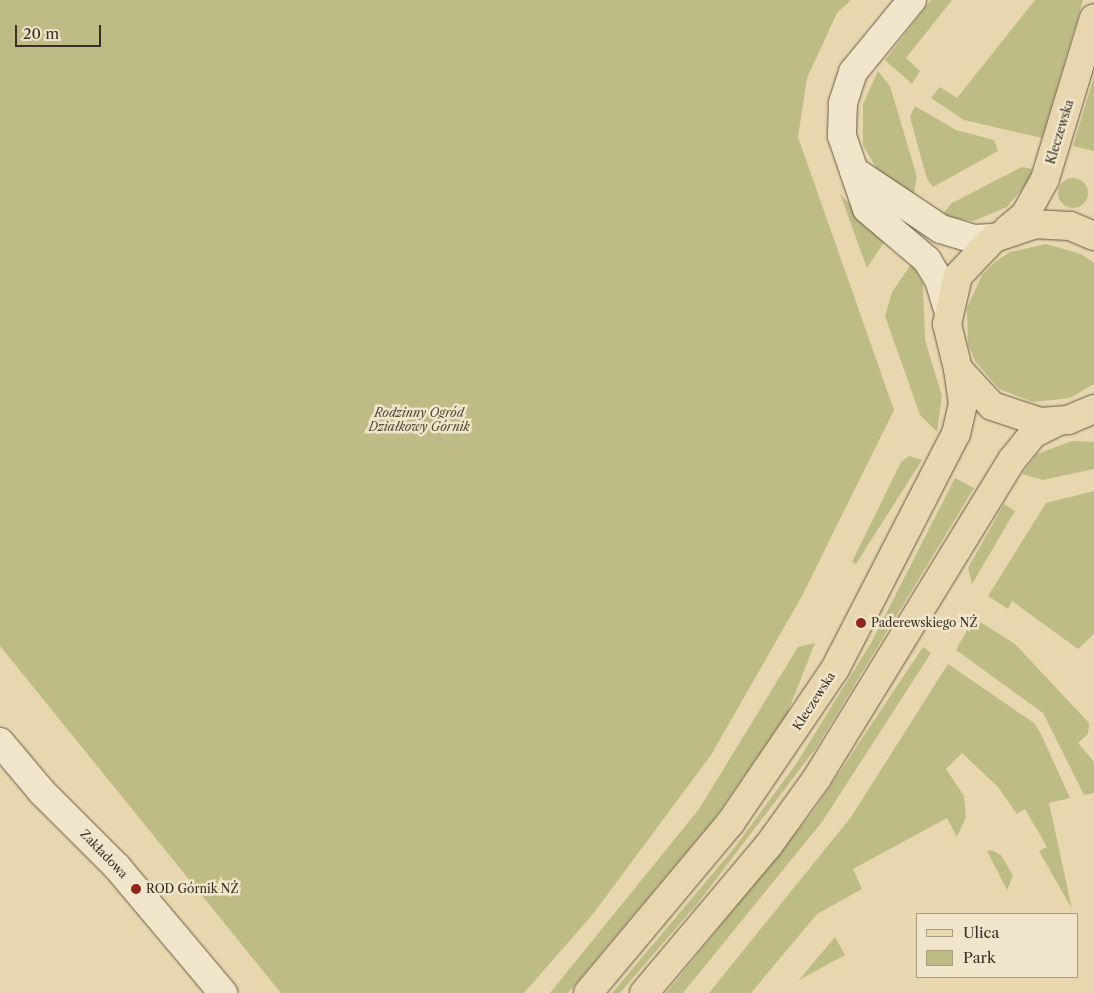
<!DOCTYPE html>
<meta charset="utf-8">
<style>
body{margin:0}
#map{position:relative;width:1094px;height:993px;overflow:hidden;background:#e8d6ae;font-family:"Libre Caslon Text",serif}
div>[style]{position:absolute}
.green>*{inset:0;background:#bebc85}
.round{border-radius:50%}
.roads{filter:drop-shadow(0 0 1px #655948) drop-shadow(0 0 1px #655948)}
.minor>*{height:28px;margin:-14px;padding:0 14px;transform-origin:14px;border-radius:14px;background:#f0e4ca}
.major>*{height:28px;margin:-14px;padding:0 14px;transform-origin:14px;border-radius:14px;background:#e8d6ae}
.dots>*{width:14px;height:14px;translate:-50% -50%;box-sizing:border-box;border:2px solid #f0e4ca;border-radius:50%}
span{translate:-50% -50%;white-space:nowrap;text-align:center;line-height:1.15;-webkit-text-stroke:5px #f0e4ca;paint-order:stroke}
.street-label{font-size:12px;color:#392f26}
.park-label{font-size:12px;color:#544b39;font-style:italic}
.poi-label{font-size:12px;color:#392f26}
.left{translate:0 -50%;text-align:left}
.legend{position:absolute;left:916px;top:913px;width:162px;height:65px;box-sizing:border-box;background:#f0e4ca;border:1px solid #a79c88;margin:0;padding:6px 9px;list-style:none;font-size:15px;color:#392f26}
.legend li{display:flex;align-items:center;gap:10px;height:25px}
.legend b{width:25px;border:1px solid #a79c88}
.scale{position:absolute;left:15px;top:25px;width:86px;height:22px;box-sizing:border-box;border:2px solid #392f26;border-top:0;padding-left:6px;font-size:15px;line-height:18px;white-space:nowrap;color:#392f26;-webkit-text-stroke:4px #f0e4ca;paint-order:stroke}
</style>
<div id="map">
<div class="green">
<div style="clip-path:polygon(0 0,851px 0,837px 13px,807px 78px,798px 137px,894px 410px,802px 596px,711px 755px,593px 914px,524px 993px,281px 993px,0 646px)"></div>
<div style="clip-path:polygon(931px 0,952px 0,906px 58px,920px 71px,912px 84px,885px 60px)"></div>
<div style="clip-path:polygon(1035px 0,1083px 0,1042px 138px,964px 120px,931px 98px,940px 87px,957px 98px)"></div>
<div style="clip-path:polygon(878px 71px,890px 86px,917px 177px,913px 198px,879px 173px,863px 145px,863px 104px)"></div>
<div style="clip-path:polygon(1094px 77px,1094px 151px,1073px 146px)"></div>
<div style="clip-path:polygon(915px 106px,956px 130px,994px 140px,998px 151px,933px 187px,927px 179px,910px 117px)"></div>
<div style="clip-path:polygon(1022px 167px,1032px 169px,1029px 180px,1007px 207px,973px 221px,941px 216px,952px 203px)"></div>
<div class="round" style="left:1058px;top:178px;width:30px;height:30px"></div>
<div style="clip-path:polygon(840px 194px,885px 241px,867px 268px)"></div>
<div style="clip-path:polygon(1046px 244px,1081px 254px,1094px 263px,1094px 384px,1070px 398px,1033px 402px,999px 389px,975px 361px,968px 344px,967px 308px,982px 275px,995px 262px,1010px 252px)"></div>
<div style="clip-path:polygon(912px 263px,923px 284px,925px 340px,942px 396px,937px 432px,920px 415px,885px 316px,892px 292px)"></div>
<div style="clip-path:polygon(1072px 441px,1094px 442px,1094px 469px,1043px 480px,1022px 474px,1037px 454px)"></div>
<div style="clip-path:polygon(909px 456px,922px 460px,856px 564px,852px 562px,901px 462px)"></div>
<div style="clip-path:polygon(955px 478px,974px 488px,816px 748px,701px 899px,620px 993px,612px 993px,735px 847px,796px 764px,871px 643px)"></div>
<div style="clip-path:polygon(1094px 491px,1094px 634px,1078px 649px,1012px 601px,1008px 609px,988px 596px,1046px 503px)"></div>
<div style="clip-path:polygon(1004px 504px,1015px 511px,972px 584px,968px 568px)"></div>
<div style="clip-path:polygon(974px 618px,1015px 644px,1089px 723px,1088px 734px,1078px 743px,1094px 762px,1094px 793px,1084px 795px,1043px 713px,956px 650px)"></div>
<div style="clip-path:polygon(815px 643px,787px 714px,714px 819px,568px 993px,550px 993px,699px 809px,798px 647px)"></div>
<div style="clip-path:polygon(923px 647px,931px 653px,822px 822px,683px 993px,666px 993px,815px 809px)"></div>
<div style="clip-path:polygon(948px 664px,1034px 723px,1041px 734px,1070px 798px,1049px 803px,1072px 909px,1039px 851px,1047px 847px,1025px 809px,1017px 814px,998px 787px,962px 753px,946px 769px,964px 796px,966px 817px,957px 837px,947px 818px,853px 869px,862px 889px,817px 914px,751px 993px,709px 993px,851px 817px)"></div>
<div style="clip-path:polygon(991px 850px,1001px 855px,1013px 876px,1007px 890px,987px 851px)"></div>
<div style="clip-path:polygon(835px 937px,845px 955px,799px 980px)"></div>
</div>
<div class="roads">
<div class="minor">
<div style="left:912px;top:0;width:93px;rotate:129.3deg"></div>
<div style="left:853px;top:72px;width:33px;rotate:108deg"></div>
<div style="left:843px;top:103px;width:33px;rotate:92deg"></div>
<div style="left:842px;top:136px;width:77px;rotate:71.1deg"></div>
<div style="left:867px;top:209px;width:79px;rotate:40.4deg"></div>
<div style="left:927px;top:260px;width:23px;rotate:59deg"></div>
<div style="left:939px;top:280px;width:30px;rotate:73deg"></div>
<div style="left:854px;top:171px;width:105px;rotate:33.7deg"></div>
<div style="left:941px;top:229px;width:34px;rotate:17deg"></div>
<div style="left:973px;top:239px;width:21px;rotate:-3deg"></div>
<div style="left:0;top:742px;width:65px;rotate:50deg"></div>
<div style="left:42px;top:792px;width:106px;rotate:45deg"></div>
<div style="left:117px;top:867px;width:165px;rotate:49.9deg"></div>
</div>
<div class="major">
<div style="left:1007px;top:230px;width:23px;rotate:-40deg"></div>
<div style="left:1025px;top:215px;width:41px;rotate:-60.9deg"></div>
<div style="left:1045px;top:179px;width:168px;rotate:-73.1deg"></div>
<div style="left:1094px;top:236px;width:26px;rotate:-157deg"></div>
<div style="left:1070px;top:226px;width:34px;rotate:-177deg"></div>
<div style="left:1036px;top:224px;width:44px;rotate:161.6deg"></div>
<div style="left:994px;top:238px;width:52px;rotate:133.5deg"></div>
<div style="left:958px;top:276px;width:49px;rotate:102.9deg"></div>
<div style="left:947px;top:324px;width:46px;rotate:76.3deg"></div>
<div style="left:958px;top:369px;width:50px;rotate:47.4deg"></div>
<div style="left:992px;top:406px;width:51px;rotate:18.4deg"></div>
<div style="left:1040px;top:422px;width:28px;rotate:-4deg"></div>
<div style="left:1068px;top:420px;width:28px;rotate:-23deg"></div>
<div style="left:588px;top:993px;width:223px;rotate:-50.1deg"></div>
<div style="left:731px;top:822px;width:185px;rotate:-55.8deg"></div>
<div style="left:835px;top:669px;width:264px;rotate:-62.8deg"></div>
<div style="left:956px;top:434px;width:31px;rotate:-77deg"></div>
<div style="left:963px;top:404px;width:35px;rotate:-98deg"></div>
<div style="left:644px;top:993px;width:192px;rotate:-49.9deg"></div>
<div style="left:768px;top:846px;width:84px;rotate:-54.2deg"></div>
<div style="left:817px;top:778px;width:373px;rotate:-58.5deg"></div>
<div style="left:1012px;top:460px;width:33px;rotate:-51deg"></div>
<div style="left:1033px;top:434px;width:27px;rotate:-27deg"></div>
</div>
</div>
<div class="dots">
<div style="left:861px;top:623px;background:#8f2418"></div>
<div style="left:136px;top:889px;background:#8f2418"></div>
</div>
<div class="street-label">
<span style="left:1060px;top:132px;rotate:-73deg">Kleczewska</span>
<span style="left:814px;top:701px;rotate:-57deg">Kleczewska</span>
<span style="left:104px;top:854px;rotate:46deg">Zakładowa</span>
</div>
<div class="park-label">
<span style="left:419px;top:420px">Rodzinny Ogród<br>Działkowy Górnik</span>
</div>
<div class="poi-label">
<span class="left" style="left:871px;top:623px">Paderewskiego NŻ</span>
<span class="left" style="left:146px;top:889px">ROD Górnik NŻ</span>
</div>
<ul class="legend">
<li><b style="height:6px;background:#e8d6ae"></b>Ulica</li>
<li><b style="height:14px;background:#bebc85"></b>Park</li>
</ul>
<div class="scale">20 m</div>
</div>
